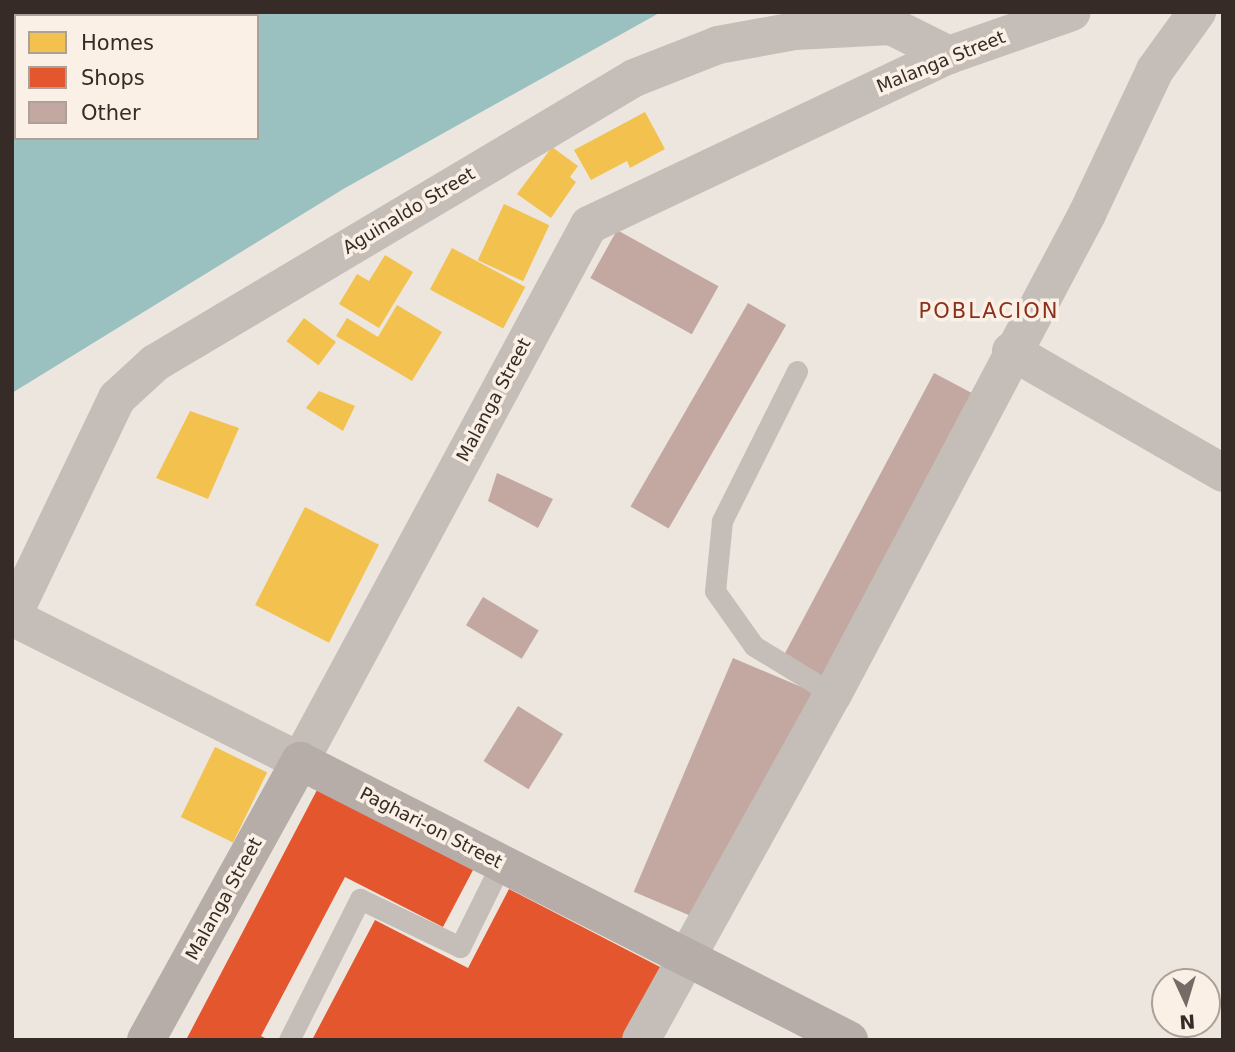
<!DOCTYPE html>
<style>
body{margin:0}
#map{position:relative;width:1235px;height:1052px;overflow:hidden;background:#ede6df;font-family:"DejaVu Sans",sans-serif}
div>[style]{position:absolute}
.water>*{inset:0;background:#9ac1bf}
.homes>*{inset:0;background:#f2c14e;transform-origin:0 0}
.shops>*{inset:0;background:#e4572e}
.building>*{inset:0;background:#c2a8a0;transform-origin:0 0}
.lane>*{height:21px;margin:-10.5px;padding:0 10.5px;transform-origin:10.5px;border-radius:10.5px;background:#c5bdb8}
.street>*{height:38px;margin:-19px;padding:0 19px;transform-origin:19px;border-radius:19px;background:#c5bdb8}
.secondary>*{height:38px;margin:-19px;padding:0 19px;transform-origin:19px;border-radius:19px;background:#b6ada8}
span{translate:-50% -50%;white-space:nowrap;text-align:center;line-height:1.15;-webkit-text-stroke:7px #faf0e5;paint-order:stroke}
.street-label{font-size:18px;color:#362b26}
.quarter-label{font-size:21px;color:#8a301b;letter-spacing:2px}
.frame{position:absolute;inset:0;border:14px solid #362b26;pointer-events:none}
.legend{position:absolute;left:14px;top:14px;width:245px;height:126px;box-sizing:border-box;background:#faf0e5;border:2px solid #aca199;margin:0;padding:9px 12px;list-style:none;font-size:21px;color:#362b26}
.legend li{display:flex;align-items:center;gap:14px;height:35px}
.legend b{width:35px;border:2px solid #aca199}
.north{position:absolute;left:1151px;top:968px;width:70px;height:70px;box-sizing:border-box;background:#faf0e5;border:2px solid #aca199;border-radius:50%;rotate:176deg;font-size:19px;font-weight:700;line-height:28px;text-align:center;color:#362b26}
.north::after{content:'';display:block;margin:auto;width:24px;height:32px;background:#766c67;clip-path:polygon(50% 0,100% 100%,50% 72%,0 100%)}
</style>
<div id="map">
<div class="water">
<div style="clip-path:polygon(evenodd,12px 12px,661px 12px,345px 188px,12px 393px,12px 12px,16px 16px,257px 16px,257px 138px,16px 138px,16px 16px)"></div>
</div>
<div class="homes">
<div style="clip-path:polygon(645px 112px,665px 149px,630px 168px,627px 161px,591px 180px,574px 150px)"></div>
<div style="clip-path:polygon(552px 147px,578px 166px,570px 177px,576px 182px,551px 218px,517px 194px)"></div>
<div style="left:504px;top:204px;width:50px;height:62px;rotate:25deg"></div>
<div style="left:452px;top:248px;width:83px;height:47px;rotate:28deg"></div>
<div style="clip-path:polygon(385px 255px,413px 272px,379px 328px,339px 304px,357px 274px,369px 281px)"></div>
<div style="clip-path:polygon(397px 305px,442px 332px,412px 381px,336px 336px,347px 318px,378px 337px)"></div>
<div style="left:304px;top:318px;width:40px;height:29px;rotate:37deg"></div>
<div style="clip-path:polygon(319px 391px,355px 406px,343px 431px,306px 408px)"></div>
<div style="clip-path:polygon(190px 411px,239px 428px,208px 499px,156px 478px)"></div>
<div style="left:305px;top:507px;width:83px;height:110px;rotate:27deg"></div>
<div style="left:215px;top:747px;width:58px;height:78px;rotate:26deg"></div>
</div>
<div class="shops">
<div style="clip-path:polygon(317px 790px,473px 870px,443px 927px,345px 877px,261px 1036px,269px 1040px,186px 1040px)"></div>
<div style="clip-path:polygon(509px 889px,664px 969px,627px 1040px,312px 1040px,375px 920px,468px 968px)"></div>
</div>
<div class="building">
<div style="left:617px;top:230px;width:116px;height:55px;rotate:29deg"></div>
<div style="left:748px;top:303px;width:44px;height:235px;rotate:30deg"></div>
<div style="left:934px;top:373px;width:47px;height:324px;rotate:28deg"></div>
<div style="clip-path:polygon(497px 473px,553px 499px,538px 528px,488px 501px)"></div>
<div style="left:483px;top:597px;width:65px;height:33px;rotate:31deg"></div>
<div style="left:733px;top:658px;width:91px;height:254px;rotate:23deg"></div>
<div style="left:518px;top:706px;width:53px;height:65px;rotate:32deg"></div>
</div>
<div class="lane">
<div style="left:797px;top:371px;width:168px;rotate:116.6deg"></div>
<div style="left:722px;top:521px;width:70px;rotate:95.7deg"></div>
<div style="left:715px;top:591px;width:67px;rotate:54.7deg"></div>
<div style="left:754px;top:646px;width:92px;rotate:31.3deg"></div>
<div style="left:289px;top:1040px;width:158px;rotate:-63.3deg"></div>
<div style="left:360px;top:899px;width:111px;rotate:25.6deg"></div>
<div style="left:460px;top:947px;width:93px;rotate:-63.7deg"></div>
</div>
<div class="street">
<div style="left:1011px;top:351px;width:245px;rotate:29.9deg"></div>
<div style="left:12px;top:617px;width:322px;rotate:26.6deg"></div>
<div style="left:300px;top:761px;width:609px;rotate:-61.67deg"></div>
<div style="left:589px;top:225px;width:398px;rotate:-25.3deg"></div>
<div style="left:949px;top:55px;width:130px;rotate:-19.3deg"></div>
<div style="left:12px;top:617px;width:243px;rotate:-64.4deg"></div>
<div style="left:117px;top:398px;width:52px;rotate:-42.6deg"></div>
<div style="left:155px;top:363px;width:557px;rotate:-30.75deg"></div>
<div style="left:634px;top:78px;width:90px;rotate:-21.4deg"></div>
<div style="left:718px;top:45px;width:78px;rotate:-10.3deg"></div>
<div style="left:795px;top:31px;width:96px;rotate:-3deg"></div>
<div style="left:891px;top:26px;width:65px;rotate:26.6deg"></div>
<div style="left:641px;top:1040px;width:396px;rotate:-61deg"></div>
<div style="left:833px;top:694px;width:543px;rotate:-62.11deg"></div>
<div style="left:1087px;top:214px;width:159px;rotate:-64.7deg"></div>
<div style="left:1155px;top:70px;width:72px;rotate:-54.1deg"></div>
</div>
<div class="secondary">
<div style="left:146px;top:1040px;width:319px;rotate:-61.1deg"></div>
<div style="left:300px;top:761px;width:616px;rotate:26.94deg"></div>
</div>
<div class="street-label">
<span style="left:941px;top:62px;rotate:-22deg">Malanga Street</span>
<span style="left:409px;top:211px;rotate:-31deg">Aguinaldo Street</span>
<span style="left:494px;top:400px;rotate:-62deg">Malanga Street</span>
<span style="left:431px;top:828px;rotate:27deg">Paghari-on Street</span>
<span style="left:224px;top:899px;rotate:-61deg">Malanga Street</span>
</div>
<div class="quarter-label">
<span style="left:989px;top:311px">POBLACION</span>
</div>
<div class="frame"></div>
<ul class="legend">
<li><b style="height:19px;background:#f2c14e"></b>Homes</li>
<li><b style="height:19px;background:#e4572e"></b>Shops</li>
<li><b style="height:19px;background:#c2a8a0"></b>Other</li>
</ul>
<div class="north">N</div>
</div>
